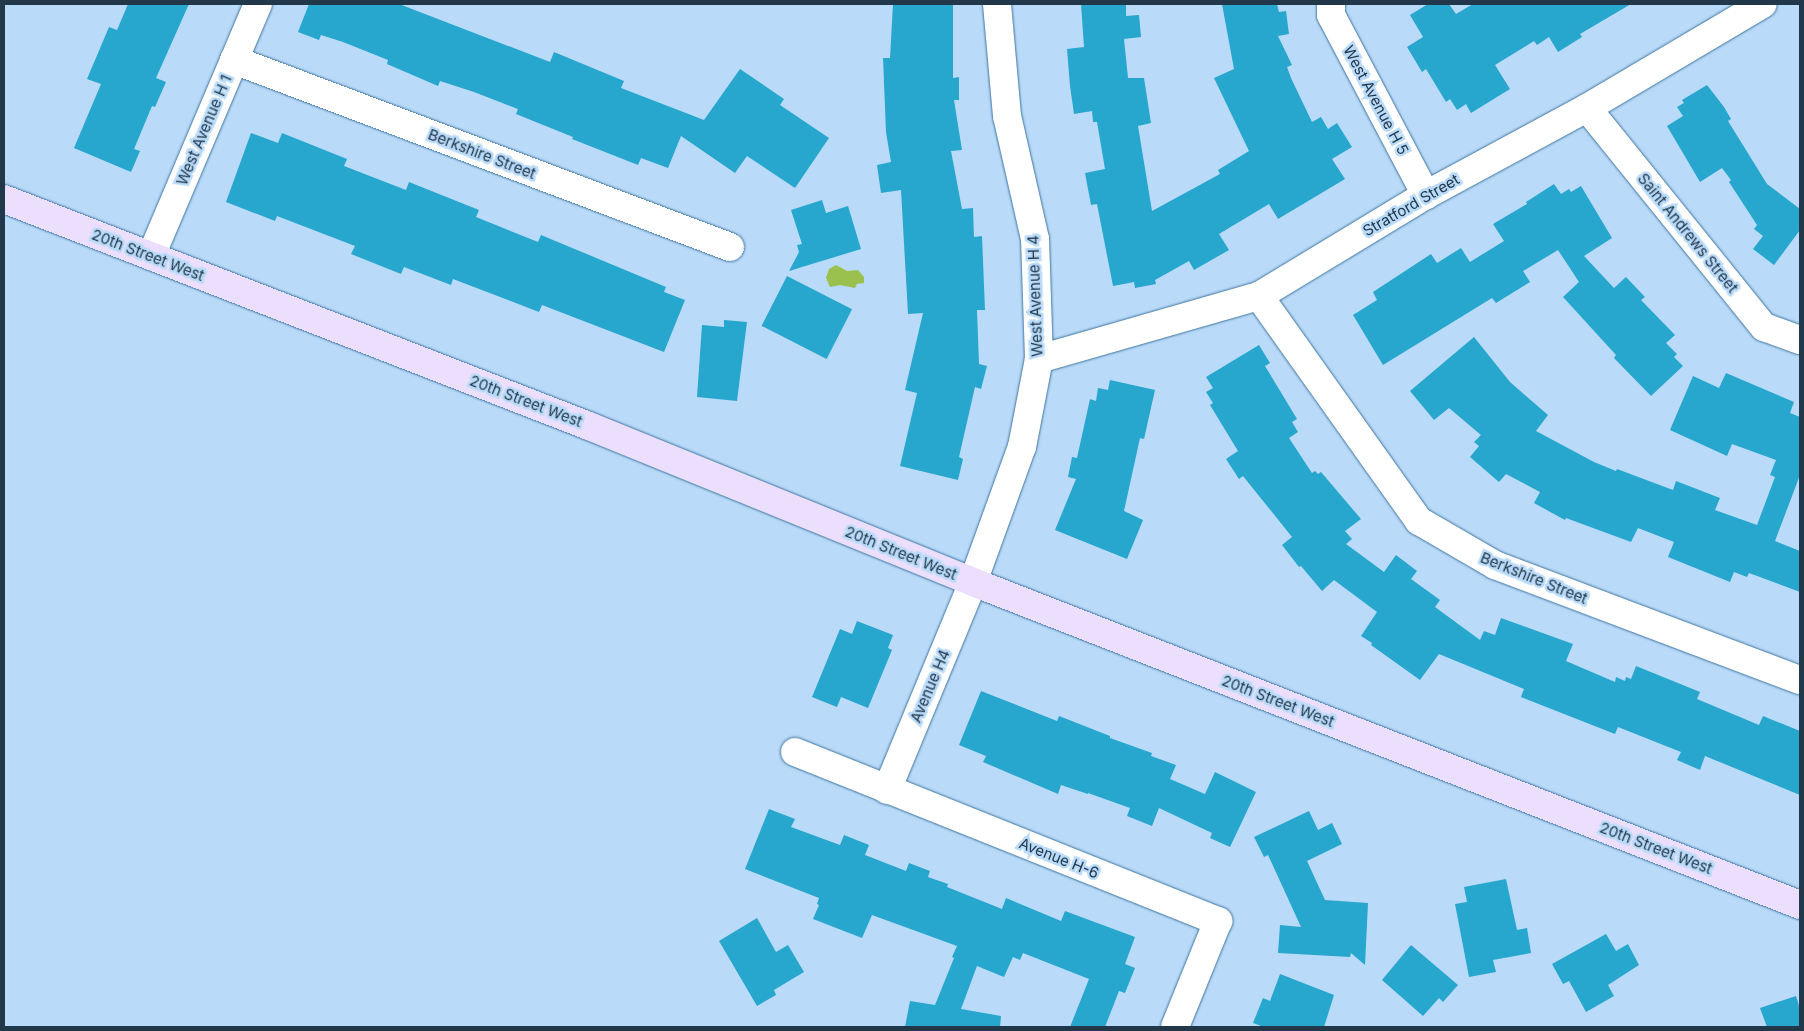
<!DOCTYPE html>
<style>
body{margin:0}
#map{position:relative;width:1804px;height:1031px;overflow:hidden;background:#b9daf8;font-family:Inter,sans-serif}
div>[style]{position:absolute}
.water>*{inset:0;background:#9ac04d}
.building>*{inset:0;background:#27a6ce;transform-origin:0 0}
.roads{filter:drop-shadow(0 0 1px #3e74a1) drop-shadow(0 0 1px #3e74a1)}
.minor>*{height:28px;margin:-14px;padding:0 14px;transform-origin:14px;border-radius:14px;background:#fff}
.major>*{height:28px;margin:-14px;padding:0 14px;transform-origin:14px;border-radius:14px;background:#ecdffd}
span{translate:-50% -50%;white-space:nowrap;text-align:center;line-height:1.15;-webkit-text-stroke:5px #b9daf8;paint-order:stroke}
.street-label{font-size:15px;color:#21384b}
.frame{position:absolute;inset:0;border:5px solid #21384b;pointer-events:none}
</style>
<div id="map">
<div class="water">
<div style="clip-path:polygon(836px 265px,847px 271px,858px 270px,864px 277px,864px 283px,857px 284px,855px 288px,840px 285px,830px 287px,826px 278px,829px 269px)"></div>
</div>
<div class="building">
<div style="clip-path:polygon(128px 4px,189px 4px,156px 78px,166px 82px,155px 107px,152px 106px,134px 149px,140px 151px,131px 172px,74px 148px,101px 84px,87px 79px,109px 27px,117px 30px)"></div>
<div style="clip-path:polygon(309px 4px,399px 4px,550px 62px,554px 52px,624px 81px,621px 88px,704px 120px,740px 69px,784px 99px,780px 105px,829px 138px,795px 188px,747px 156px,735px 173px,681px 136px,668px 168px,641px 158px,638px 165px,572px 139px,573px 137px,516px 114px,518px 109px,474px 92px,440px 81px,438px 86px,387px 64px,388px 60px,343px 42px,321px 35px,319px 40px,298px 32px)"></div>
<div style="clip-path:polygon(893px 4px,953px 4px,953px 78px,959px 77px,959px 100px,954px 100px,962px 150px,951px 151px,962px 209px,973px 208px,974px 237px,982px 236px,985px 310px,977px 310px,979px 364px,987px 366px,981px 389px,975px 387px,959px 457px,963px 459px,958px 480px,900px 466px,917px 393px,905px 390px,923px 313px,908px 314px,901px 190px,881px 193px,877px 165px,891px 162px,886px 132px,883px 58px,890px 58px)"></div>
<div style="clip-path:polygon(1081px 4px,1126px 4px,1126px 16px,1139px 15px,1141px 37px,1124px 39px,1128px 78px,1144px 78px,1151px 123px,1138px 126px,1152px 211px,1220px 174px,1218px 170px,1249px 151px,1214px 78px,1234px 69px,1222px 4px,1277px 4px,1279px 12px,1286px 11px,1289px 34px,1278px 36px,1292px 65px,1287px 67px,1291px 78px,1312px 122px,1321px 117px,1328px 129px,1337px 123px,1352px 147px,1332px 159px,1345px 179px,1278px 219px,1269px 204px,1219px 234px,1229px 250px,1194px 270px,1189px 261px,1155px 280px,1156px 284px,1135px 288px,1134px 282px,1113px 286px,1097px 204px,1091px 205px,1085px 173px,1105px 169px,1097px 122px,1093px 122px,1092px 111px,1074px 114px,1070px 86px,1067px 49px,1084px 47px)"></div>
<div style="clip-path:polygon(1428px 4px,1449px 4px,1456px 14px,1473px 4px,1631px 4px,1580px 34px,1582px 37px,1558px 52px,1549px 37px,1537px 45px,1534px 41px,1495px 65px,1510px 89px,1471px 113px,1466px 104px,1457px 110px,1450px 99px,1446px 102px,1426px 69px,1422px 72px,1407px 47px,1423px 37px,1410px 15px)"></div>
<div style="clip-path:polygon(1707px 85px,1724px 107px,1731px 119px,1728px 121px,1767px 184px,1800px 209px,1800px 230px,1774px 265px,1753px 249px,1763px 236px,1754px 229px,1757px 225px,1729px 182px,1731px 180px,1722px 168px,1700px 182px,1667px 126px,1683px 116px,1677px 107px,1684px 103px,1682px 100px)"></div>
<div style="clip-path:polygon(251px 133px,278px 143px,282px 133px,347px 159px,344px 166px,406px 190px,409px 182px,479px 210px,476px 217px,538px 242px,541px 235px,666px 287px,664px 292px,685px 300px,664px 352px,542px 305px,539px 312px,453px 279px,451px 285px,404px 267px,401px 274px,351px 254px,355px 246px,277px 216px,275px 221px,226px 202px)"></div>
<div style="clip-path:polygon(1554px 184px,1561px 194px,1569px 189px,1571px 192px,1581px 186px,1612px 238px,1584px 256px,1614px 288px,1626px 277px,1645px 297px,1641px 300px,1675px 335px,1666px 343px,1677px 354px,1674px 357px,1683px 366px,1651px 396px,1614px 358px,1616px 355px,1563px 297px,1579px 282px,1558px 250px,1523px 271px,1530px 282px,1496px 303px,1492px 298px,1383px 365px,1353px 315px,1377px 300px,1373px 292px,1431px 254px,1437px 263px,1461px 248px,1470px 262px,1504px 241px,1493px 224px,1527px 204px,1526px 202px)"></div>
<div style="clip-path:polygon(822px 200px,826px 213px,848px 206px,861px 249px,789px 271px,799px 252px,797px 245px,802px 244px,791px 210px)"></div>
<div style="left:787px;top:276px;width:73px;height:56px;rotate:27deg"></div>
<div style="clip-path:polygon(724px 320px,747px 322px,737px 401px,697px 397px,702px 325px,724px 327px)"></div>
<div style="clip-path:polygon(1474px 337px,1510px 382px,1548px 415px,1536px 431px,1594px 462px,1616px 471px,1617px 469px,1673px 490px,1676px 481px,1720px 498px,1715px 510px,1757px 525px,1775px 477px,1770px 475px,1776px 460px,1732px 444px,1727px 456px,1670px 430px,1693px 376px,1719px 388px,1726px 373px,1794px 402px,1790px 413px,1800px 417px,1800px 475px,1775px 541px,1800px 551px,1800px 592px,1749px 573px,1747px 577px,1734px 572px,1730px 582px,1668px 557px,1674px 542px,1638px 528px,1631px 542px,1566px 518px,1565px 520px,1534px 503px,1540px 492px,1506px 474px,1499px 482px,1470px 457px,1479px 446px,1474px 442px,1481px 435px,1449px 408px,1434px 420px,1410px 391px)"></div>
<div style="clip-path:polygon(1259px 345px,1270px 363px,1265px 366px,1297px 419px,1292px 422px,1298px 432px,1289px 438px,1312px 473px,1315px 471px,1318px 474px,1321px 472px,1361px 519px,1345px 531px,1352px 539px,1346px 544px,1384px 572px,1396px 555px,1417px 571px,1411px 579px,1440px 600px,1435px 607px,1480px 640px,1484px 631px,1495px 635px,1501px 618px,1573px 644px,1566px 661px,1615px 682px,1616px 677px,1625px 681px,1626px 677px,1631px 679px,1636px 666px,1700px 692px,1697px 699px,1759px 725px,1763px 716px,1800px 731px,1800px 795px,1705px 756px,1700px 770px,1677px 760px,1681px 752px,1618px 727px,1615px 734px,1521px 697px,1524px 689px,1439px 654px,1420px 680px,1371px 645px,1372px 643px,1361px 636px,1377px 612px,1334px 580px,1322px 591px,1301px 566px,1299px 567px,1282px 545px,1292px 537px,1243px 476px,1239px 479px,1226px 459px,1238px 451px,1210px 405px,1213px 403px,1206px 392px,1213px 388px,1206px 377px)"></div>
<div style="clip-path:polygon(1110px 380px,1155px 390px,1144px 439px,1140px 438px,1124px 511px,1143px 520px,1127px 559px,1055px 530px,1076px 479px,1068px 477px,1072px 457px,1077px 458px,1090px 399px,1096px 401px,1098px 388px,1108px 390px)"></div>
<div style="clip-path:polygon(857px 621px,893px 635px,888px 648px,892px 650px,868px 708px,841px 697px,837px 707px,812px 697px,840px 629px,852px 634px)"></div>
<div style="clip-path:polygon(981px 691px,1057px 721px,1059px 716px,1110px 736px,1110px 738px,1152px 753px,1151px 756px,1176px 765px,1170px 779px,1205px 794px,1215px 772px,1256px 792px,1230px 847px,1210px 838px,1212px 833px,1159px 808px,1152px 826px,1127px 816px,1130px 808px,1088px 793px,1088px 794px,1061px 785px,1058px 794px,983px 762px,986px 756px,959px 745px)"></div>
<div style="clip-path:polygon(769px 809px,795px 819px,791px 827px,840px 845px,844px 835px,869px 845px,865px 855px,906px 871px,909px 863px,930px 871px,928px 877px,948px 884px,947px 887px,1002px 909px,1006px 898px,1061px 921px,1065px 911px,1135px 937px,1125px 964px,1135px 968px,1125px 993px,1119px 991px,1105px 1027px,1070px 1027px,1089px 979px,1023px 953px,1020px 960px,1013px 957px,1004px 977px,977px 966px,961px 1009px,1001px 1016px,1000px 1027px,905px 1027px,910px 1001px,935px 1005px,954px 958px,952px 957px,957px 946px,872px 915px,862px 938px,813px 919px,819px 905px,817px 904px,819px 898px,745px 869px)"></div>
<div style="clip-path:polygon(1309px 811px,1318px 830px,1332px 823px,1342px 844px,1307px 861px,1325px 900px,1368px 903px,1365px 965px,1351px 953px,1350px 957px,1278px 953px,1280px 925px,1301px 927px,1268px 855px,1264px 857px,1254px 837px)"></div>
<div style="clip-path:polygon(1506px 879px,1517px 930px,1527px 928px,1531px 953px,1493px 960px,1496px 972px,1469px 977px,1455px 904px,1467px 902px,1464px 887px)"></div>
<div style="clip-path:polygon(757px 918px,776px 952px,788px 945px,804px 972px,774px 990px,776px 995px,757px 1006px,719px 941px)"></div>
<div style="clip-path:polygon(1606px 934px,1616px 951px,1628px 944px,1639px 965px,1608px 985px,1614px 996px,1586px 1012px,1569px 981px,1563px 984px,1552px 964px)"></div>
<div style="clip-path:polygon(1411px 945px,1458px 985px,1443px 1002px,1439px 998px,1423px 1016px,1382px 980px)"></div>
<div style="clip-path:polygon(1280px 974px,1334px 995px,1324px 1027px,1264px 1027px,1253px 1023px,1263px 998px,1270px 1001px)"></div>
<div style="clip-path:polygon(1796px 996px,1800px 1009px,1800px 1027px,1767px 1027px,1760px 1008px)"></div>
</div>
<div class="roads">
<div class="minor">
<div style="left:1331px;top:4px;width:11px;rotate:90deg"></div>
<div style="left:1331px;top:15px;width:204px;rotate:62.2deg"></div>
<div style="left:234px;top:60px;width:530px;rotate:20.66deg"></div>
<div style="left:1587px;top:108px;width:282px;rotate:51.1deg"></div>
<div style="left:1764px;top:327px;width:38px;rotate:20deg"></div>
<div style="left:151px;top:256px;width:274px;rotate:-67deg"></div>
<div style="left:1259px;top:296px;width:276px;rotate:54.6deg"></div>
<div style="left:1419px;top:521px;width:88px;rotate:30.1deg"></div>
<div style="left:1495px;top:565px;width:326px;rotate:20.7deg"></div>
<div style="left:1039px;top:359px;width:229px;rotate:-16deg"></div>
<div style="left:1259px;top:296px;width:195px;rotate:-31.2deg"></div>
<div style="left:1426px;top:195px;width:183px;rotate:-28.4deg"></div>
<div style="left:1587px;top:108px;width:204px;rotate:-30.6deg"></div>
<div style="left:795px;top:752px;width:456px;rotate:21.8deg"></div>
<div style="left:1218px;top:921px;width:114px;rotate:112.1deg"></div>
<div style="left:887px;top:790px;width:225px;rotate:-67.5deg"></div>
<div style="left:973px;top:582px;width:144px;rotate:-70.1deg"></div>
<div style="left:1022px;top:447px;width:90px;rotate:-79.1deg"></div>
<div style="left:1039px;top:359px;width:120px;rotate:-91.9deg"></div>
<div style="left:1035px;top:239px;width:126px;rotate:-102.8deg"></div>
<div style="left:1007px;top:116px;width:112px;rotate:-95.1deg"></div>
</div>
<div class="major">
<div style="left:4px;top:199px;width:627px;rotate:21.21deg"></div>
<div style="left:589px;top:426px;width:414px;rotate:22.1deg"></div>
<div style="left:973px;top:582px;width:888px;rotate:21.33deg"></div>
</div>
</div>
<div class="street-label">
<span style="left:1376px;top:100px;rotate:62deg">West Avenue H 5</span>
<span style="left:204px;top:130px;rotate:-67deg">West Avenue H 1</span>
<span style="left:482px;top:154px;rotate:21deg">Berkshire Street</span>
<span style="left:1411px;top:205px;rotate:-30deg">Stratford Street</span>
<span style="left:1688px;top:233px;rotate:51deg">Saint Andrews Street</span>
<span style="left:148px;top:255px;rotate:21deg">20th Street West</span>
<span style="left:1035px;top:296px;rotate:-92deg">West Avenue H 4</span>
<span style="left:526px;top:401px;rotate:21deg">20th Street West</span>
<span style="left:901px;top:553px;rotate:22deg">20th Street West</span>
<span style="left:1534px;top:578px;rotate:22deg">Berkshire Street</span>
<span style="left:930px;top:686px;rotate:-67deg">Avenue H4</span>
<span style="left:1278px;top:701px;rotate:21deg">20th Street West</span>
<span style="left:1656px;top:848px;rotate:21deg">20th Street West</span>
<span style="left:1059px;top:858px;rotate:22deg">Avenue H-6</span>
</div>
<div class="frame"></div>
</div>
